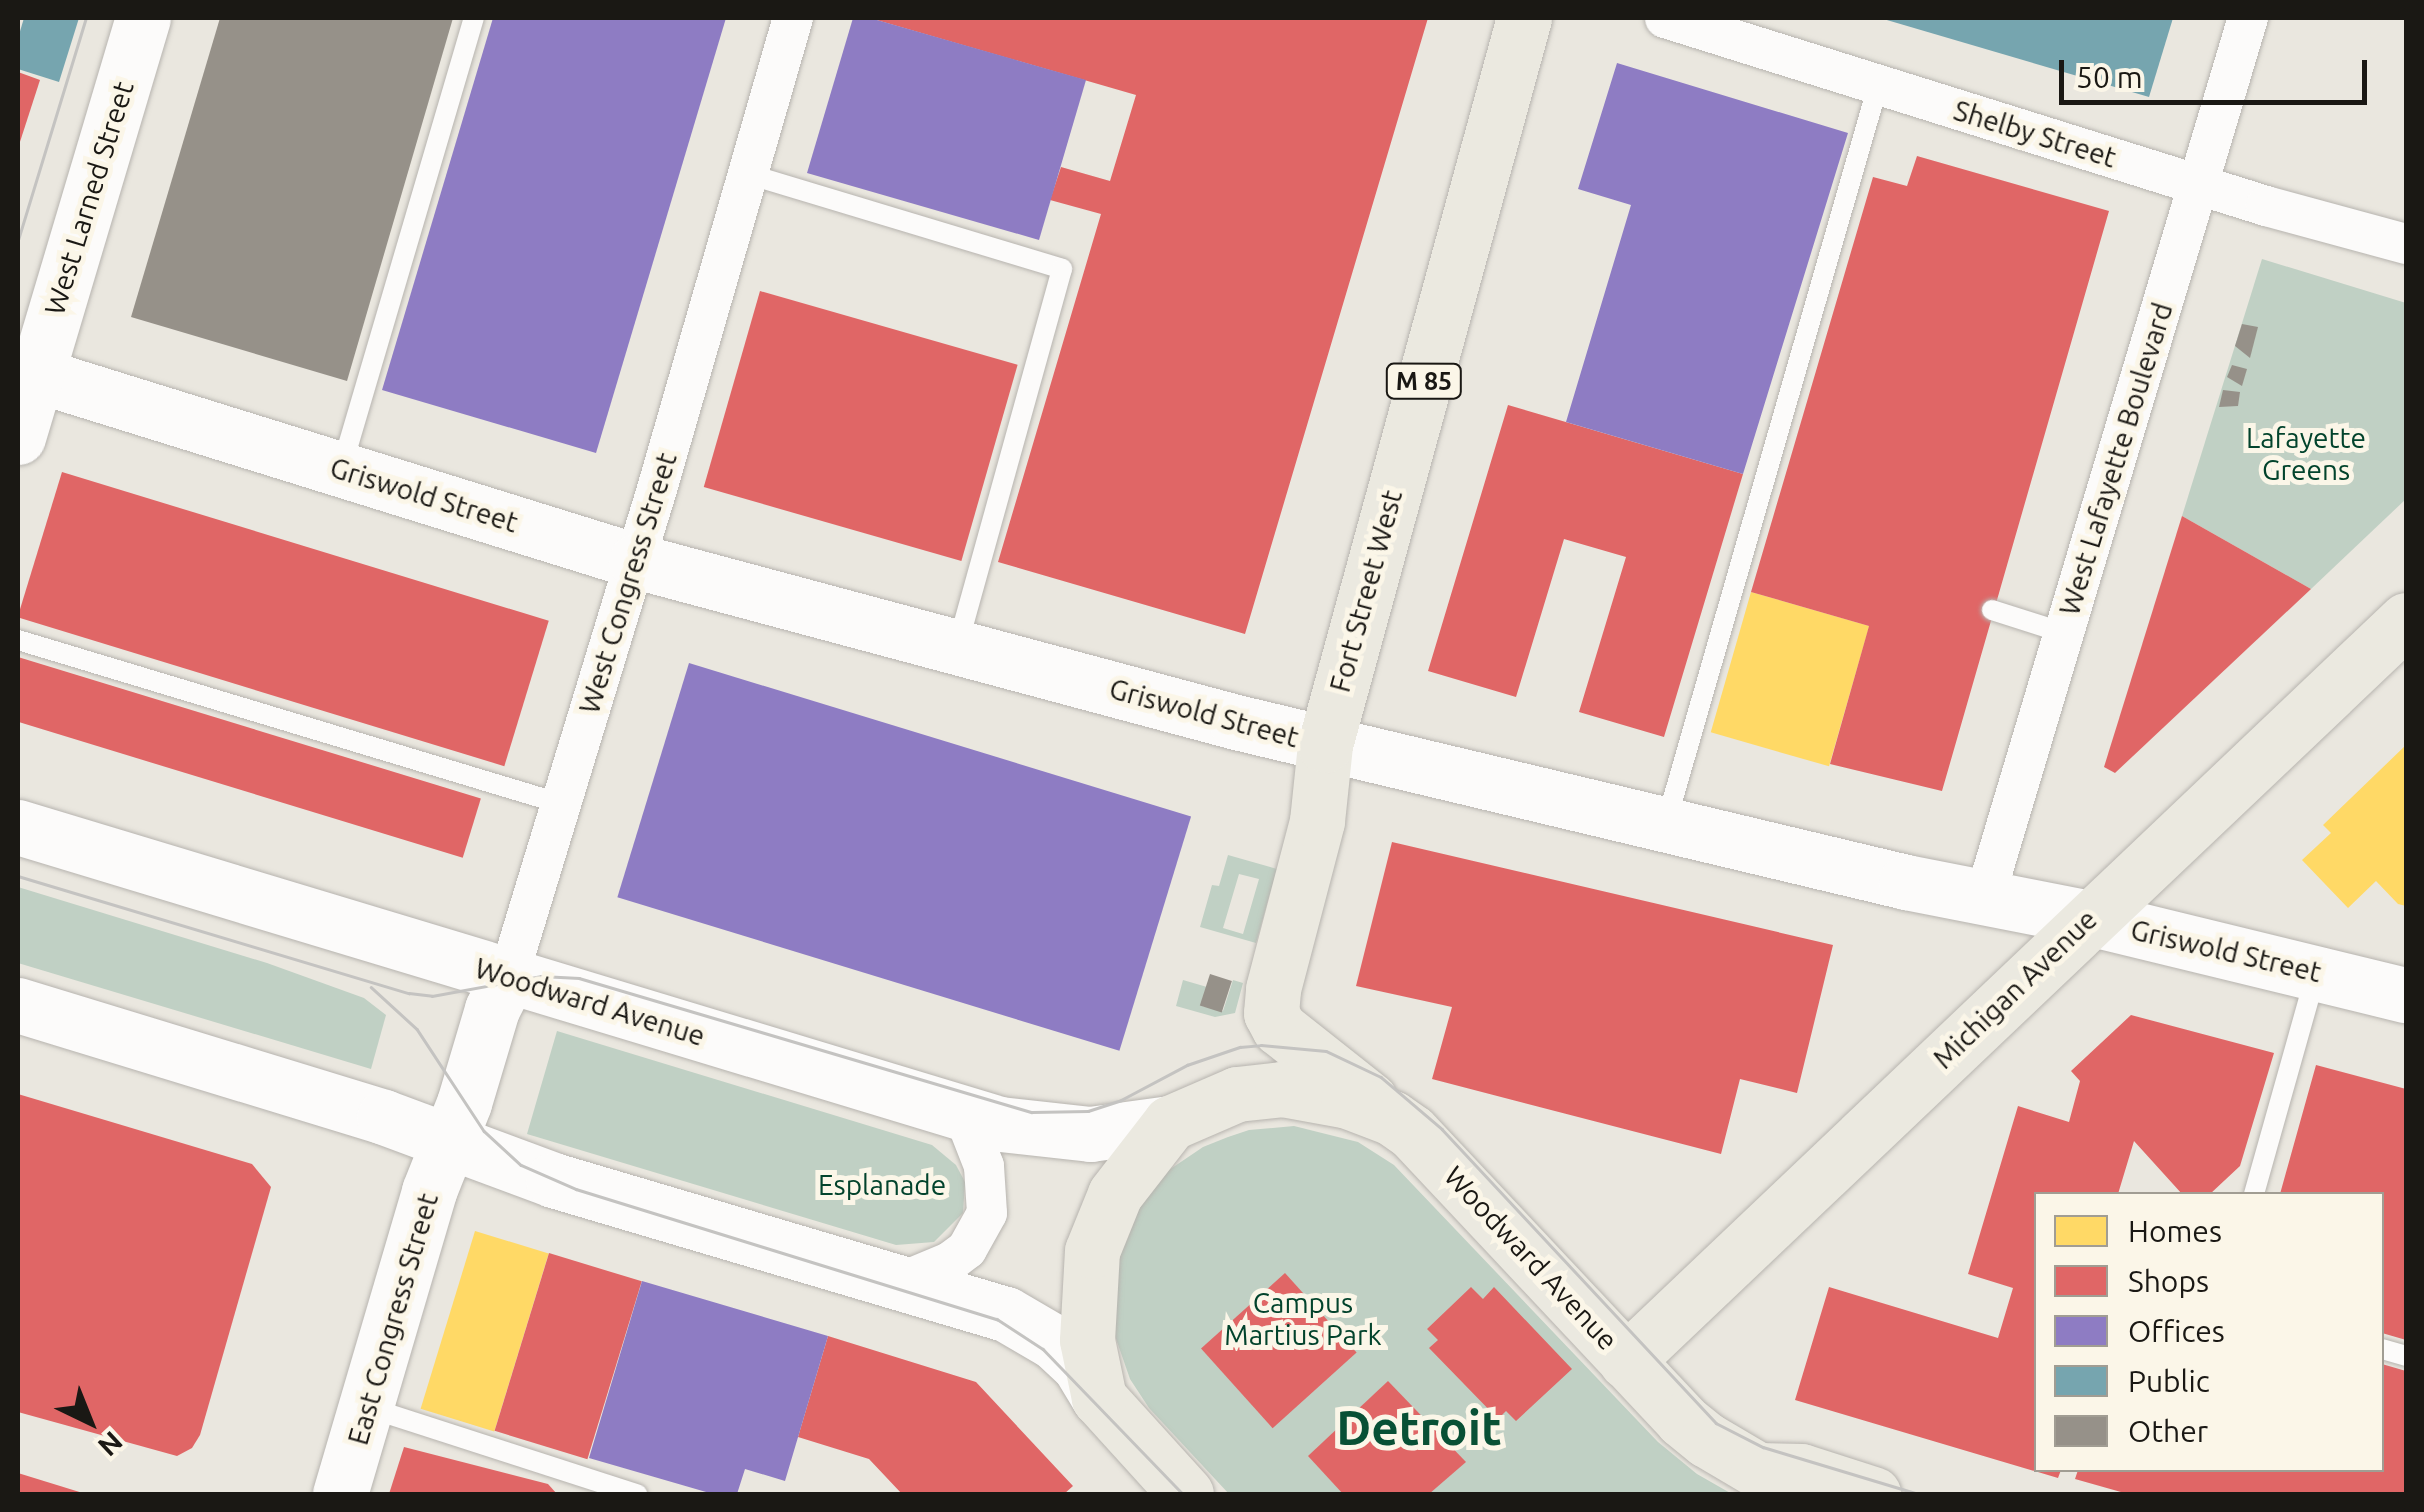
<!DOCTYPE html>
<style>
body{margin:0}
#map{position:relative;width:2424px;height:1512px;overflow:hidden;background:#eae7df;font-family:Ubuntu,sans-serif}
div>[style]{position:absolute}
.green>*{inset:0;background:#c0d0c4}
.homes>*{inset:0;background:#ffd966;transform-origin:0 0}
.shops>*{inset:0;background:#e06666;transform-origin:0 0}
.offices>*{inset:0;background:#8e7cc3;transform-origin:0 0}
.public>*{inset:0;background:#76a5af}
.building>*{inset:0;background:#969189;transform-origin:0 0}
.roads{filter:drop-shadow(0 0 2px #b7b4af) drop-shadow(0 0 2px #b7b4af)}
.lane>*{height:20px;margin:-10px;padding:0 10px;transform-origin:10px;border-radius:10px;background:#fcfbfa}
.street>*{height:40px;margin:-20px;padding:0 20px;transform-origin:20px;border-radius:20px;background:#fcfbfa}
.secondary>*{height:55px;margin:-27.5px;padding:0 27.5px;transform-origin:27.5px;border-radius:27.5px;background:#fcfbfa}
.primary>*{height:55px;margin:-27.5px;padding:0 27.5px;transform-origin:27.5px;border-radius:27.5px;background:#ebe9e0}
.tram>*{height:2.5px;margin:-1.25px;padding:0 1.25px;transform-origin:1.25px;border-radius:1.25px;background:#c4c3c1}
span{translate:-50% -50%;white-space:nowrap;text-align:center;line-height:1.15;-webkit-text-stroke:10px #fbf6e8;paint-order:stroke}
.shield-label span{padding:2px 8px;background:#fbf6e8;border:2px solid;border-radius:8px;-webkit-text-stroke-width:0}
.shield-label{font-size:25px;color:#1a1814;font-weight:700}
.street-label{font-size:28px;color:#1a1814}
.park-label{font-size:28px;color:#02432c}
.town-label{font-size:48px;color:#085035;font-weight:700}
.frame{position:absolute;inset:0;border:20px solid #1a1814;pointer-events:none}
.legend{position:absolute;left:2034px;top:1192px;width:350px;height:280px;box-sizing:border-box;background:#fbf6e8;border:2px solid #a19d93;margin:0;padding:12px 18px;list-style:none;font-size:30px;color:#1a1814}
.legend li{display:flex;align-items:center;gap:20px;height:50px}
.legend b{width:50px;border:2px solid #a19d93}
.north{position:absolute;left:40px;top:1372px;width:100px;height:100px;-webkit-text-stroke:8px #fbf6e8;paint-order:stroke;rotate:137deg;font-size:28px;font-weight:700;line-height:40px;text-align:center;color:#1a1814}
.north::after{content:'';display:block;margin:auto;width:35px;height:45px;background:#1a1814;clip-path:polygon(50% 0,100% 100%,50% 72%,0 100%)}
.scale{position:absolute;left:2059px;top:60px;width:308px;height:45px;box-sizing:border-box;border:5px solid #1a1814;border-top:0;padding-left:12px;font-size:30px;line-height:35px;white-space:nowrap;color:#1a1814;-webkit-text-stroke:8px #fbf6e8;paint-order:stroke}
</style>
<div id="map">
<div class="green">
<div style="clip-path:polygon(2262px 259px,2406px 303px,2406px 499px,2311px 589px,2182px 516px)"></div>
<div style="clip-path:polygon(evenodd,1228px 855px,1277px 869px,1256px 943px,1200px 927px,1212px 885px,1219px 886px,1228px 855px,1239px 874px,1259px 879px,1243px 934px,1223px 928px,1239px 874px)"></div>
<div style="clip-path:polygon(18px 887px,267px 963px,364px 998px,386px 1015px,371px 1069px,18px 963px)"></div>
<div style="clip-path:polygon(1183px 980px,1207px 987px,1202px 1006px,1223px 1011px,1233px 980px,1243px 983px,1235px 1013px,1215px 1017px,1176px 1006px)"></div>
<div style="clip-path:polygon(557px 1031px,932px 1145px,956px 1165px,965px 1182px,963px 1213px,934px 1242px,896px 1245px,527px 1134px)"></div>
<div style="clip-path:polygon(1294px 1126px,1358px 1142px,1394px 1165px,1658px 1442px,1697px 1474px,1732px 1494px,1229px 1494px,1149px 1408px,1130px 1379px,1114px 1333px,1114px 1273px,1131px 1219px,1169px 1170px,1203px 1147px,1228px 1137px,1249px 1130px)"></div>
</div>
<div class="homes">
<div style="left:1751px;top:592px;width:123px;height:146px;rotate:16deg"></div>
<div style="clip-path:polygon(2406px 745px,2406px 906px,2398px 904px,2376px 881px,2348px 908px,2302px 860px,2331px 833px,2323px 825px)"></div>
<div style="left:475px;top:1231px;width:77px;height:186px;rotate:17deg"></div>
</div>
<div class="shops">
<div style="clip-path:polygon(873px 19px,1428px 18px,1245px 634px,998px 562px,1101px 214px,1050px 200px,1061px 167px,1110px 181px,1136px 95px)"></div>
<div style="clip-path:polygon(18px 72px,40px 80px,18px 148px)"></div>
<div style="clip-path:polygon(1917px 156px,2109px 211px,1942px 791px,1830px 764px,1869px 626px,1751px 592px,1873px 177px,1907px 186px)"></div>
<div style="left:760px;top:291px;width:268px;height:204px;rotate:16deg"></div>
<div style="clip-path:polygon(1508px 405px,1743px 474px,1664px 737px,1579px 712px,1626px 557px,1564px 539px,1516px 697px,1428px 671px)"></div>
<div style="left:62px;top:472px;width:509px;height:152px;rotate:17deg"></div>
<div style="clip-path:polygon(2182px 516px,2311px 589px,2115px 773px,2104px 767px)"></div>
<div style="left:18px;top:657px;width:484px;height:62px;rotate:17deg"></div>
<div style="clip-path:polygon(1392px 842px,1833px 945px,1797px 1093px,1740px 1079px,1721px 1154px,1432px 1079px,1452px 1007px,1356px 986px)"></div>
<div style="clip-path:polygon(2131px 1015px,2274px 1053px,2240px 1166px,2210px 1194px,2182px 1194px,2134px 1141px,2118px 1194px,2036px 1194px,2036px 1470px,2061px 1470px,2058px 1478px,1795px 1400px,1829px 1287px,1998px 1338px,2013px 1288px,1968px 1274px,2018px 1106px,2069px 1122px,2080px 1081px,2071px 1071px)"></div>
<div style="clip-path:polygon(2316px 1065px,2406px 1089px,2406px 1340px,2382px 1333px,2382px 1194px,2280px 1194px)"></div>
<div style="clip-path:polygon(18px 1094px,252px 1164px,271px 1187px,200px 1435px,192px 1448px,177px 1456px,18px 1412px)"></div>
<div style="left:549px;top:1253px;width:97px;height:186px;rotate:17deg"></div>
<div style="left:1285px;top:1273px;width:107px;height:113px;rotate:48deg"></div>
<div style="clip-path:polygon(1471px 1287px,1483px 1299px,1494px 1287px,1572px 1369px,1516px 1421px,1506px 1411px,1498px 1419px,1429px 1348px,1438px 1340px,1427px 1329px)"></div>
<div style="clip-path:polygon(828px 1336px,976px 1382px,1073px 1486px,1064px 1494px,902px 1494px,869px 1459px,798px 1437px)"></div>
<div style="clip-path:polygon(2382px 1364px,2406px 1371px,2406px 1494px,2128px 1494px,2075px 1479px,2078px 1470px,2382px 1470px)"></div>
<div style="clip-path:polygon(1388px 1381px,1466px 1462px,1429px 1494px,1343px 1494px,1308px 1456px)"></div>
<div style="clip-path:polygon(404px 1447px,548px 1484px,557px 1494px,389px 1494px)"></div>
<div style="clip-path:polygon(18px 1473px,86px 1494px,18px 1494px)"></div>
</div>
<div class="offices">
<div style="clip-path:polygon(493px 18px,726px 18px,596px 453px,382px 390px)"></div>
<div style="clip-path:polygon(853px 18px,870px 18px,1086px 80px,1039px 240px,807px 173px)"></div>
<div style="clip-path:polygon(1617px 63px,1848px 133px,1743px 474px,1566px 422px,1631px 205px,1578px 189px)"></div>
<div style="left:689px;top:663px;width:525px;height:245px;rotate:17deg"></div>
<div style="clip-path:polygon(642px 1281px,828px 1336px,785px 1481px,745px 1469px,737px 1494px,713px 1494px,589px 1458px)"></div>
</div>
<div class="public">
<div style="clip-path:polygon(24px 18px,79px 18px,59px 82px,18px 69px,18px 38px)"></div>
<div style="clip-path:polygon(1880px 18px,2173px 18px,2149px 97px)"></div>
</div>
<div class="building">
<div style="clip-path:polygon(220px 18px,453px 18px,347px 381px,131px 317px)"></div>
<div style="clip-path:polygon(2242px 324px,2258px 327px,2250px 358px,2235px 346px)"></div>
<div style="clip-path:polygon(2232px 365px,2247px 369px,2242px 386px,2227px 377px)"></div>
<div style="clip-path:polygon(2223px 390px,2240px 392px,2238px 406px,2219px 407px)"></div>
<div style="left:1210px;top:974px;width:23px;height:33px;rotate:18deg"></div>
</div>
<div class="roads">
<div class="lane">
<div style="left:748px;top:174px;width:328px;rotate:16.8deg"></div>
<div style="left:1062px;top:269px;width:390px;rotate:105.5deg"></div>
<div style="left:342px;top:466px;width:467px;rotate:-73.6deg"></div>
<div style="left:1992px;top:610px;width:76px;rotate:17.7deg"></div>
<div style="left:18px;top:640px;width:568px;rotate:16.78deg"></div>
<div style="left:1666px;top:823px;width:768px;rotate:-73.97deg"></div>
<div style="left:2254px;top:1194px;width:229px;rotate:-74.3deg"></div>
<div style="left:2382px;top:1349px;width:25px;rotate:16deg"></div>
<div style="left:370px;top:1408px;width:281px;rotate:17.9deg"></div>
</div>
<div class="street">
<div style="left:1665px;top:18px;width:630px;rotate:17.37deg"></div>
<div style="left:2266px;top:206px;width:145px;rotate:15.2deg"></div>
<div style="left:1984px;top:900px;width:921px;rotate:-73.34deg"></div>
<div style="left:508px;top:978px;width:511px;rotate:-73.05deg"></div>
<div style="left:657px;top:489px;width:490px;rotate:-73.9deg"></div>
<div style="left:902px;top:1282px;width:52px;rotate:-22.6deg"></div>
<div style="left:950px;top:1262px;width:21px;rotate:-37deg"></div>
<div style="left:967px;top:1249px;width:41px;rotate:-60.9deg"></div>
<div style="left:987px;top:1213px;width:47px;rotate:-93.7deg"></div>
<div style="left:984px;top:1166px;width:55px;rotate:-111.4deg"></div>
</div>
<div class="secondary">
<div style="left:18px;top:369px;width:647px;rotate:17.26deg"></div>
<div style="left:636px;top:561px;width:621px;rotate:15.02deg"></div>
<div style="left:1236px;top:722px;width:689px;rotate:13.43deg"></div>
<div style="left:1906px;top:882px;width:187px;rotate:11.1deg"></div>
<div style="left:2089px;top:918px;width:326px;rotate:13.7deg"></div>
<div style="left:18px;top:437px;width:437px;rotate:-73.4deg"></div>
<div style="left:18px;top:827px;width:1026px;rotate:16.83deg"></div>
<div style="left:1000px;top:1124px;width:91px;rotate:6.3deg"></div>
<div style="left:1090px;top:1134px;width:81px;rotate:-7.8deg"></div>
<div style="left:18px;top:1005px;width:383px;rotate:17deg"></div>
<div style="left:384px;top:1117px;width:180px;rotate:20.4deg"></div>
<div style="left:553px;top:1180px;width:472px;rotate:16.5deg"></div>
<div style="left:1006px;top:1314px;width:56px;rotate:30.3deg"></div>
<div style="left:1054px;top:1342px;width:34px;rotate:43deg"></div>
<div style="left:1079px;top:1365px;width:39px;rotate:59deg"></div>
<div style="left:340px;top:1494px;width:316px;rotate:-73.6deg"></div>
<div style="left:429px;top:1191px;width:95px;rotate:-68.3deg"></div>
<div style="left:464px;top:1103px;width:98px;rotate:-73.4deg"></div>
<div style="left:492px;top:1009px;width:35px;rotate:-63deg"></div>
</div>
<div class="primary">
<div style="left:1370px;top:1100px;width:116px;rotate:-141.6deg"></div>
<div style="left:1279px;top:1028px;width:17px;rotate:-118deg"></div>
<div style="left:1271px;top:1013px;width:24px;rotate:-85deg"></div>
<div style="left:1273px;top:989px;width:174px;rotate:-75.3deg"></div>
<div style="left:1317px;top:821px;width:76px;rotate:-84deg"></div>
<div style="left:1325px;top:745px;width:754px;rotate:-74.69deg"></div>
<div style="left:1626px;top:1361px;width:1076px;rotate:-43.53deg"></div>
<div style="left:1186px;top:1494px;width:130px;rotate:-132.2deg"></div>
<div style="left:1099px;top:1398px;width:59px;rotate:-101.7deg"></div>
<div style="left:1087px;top:1340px;width:89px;rotate:-86.8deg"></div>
<div style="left:1092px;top:1251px;width:61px;rotate:-68deg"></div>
<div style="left:1115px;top:1194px;width:90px;rotate:-52.2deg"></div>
<div style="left:1170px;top:1123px;width:73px;rotate:-23.4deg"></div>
<div style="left:1237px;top:1094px;width:45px;rotate:-6.3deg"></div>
<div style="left:1282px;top:1089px;width:67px;rotate:10.3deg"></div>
<div style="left:1348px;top:1101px;width:47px;rotate:21.1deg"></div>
<div style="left:1392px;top:1118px;width:24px;rotate:35deg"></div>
<div style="left:1412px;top:1132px;width:395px;rotate:46.8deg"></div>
<div style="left:1682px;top:1420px;width:32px;rotate:39deg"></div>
<div style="left:1707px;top:1440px;width:59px;rotate:30.5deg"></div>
<div style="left:1758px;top:1470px;width:43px;rotate:1.3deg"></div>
<div style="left:1801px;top:1471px;width:76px;rotate:17.7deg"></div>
</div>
</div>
<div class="tram">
<div style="left:18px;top:240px;width:232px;rotate:-73deg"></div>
<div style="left:18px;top:876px;width:408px;rotate:16.7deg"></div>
<div style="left:409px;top:993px;width:23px;rotate:7deg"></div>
<div style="left:432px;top:996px;width:111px;rotate:-10.4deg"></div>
<div style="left:541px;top:976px;width:38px;rotate:3deg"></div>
<div style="left:579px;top:978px;width:472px;rotate:16.5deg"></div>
<div style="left:1032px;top:1112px;width:56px;rotate:-1deg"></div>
<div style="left:1088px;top:1111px;width:35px;rotate:-18deg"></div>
<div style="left:1121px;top:1100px;width:75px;rotate:-27.9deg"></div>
<div style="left:1187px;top:1065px;width:56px;rotate:-18.8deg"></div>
<div style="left:1240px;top:1047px;width:21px;rotate:-5deg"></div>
<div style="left:1261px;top:1045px;width:65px;rotate:5.3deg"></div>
<div style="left:1326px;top:1051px;width:61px;rotate:25.3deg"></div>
<div style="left:1381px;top:1077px;width:80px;rotate:40.4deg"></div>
<div style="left:1442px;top:1129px;width:402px;rotate:47deg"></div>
<div style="left:1716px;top:1423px;width:53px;rotate:27.1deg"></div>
<div style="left:1763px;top:1447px;width:163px;rotate:16.8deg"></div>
<div style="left:371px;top:987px;width:62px;rotate:42.4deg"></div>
<div style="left:417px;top:1029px;width:122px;rotate:56.7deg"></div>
<div style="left:484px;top:1131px;width:50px;rotate:42.6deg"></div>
<div style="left:521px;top:1165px;width:60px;rotate:23.6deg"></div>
<div style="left:576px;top:1189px;width:441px;rotate:17.2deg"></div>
<div style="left:997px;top:1319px;width:55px;rotate:33.1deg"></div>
<div style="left:1043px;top:1349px;width:202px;rotate:46deg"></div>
</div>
<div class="shield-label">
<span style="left:1424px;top:381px">M 85</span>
</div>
<div class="street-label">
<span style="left:2035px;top:134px;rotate:17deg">Shelby Street</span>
<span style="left:89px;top:198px;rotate:-73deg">West Larned Street</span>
<span style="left:2116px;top:459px;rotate:-73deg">West Lafayette Boulevard</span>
<span style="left:424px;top:495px;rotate:17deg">Griswold Street</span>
<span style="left:628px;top:583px;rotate:-73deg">West Congress Street</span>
<span style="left:1366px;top:591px;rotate:-75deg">Fort Street West</span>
<span style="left:1204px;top:713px;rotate:15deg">Griswold Street</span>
<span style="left:2226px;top:951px;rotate:13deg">Griswold Street</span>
<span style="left:2015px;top:989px;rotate:-44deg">Michigan Avenue</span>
<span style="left:590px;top:1002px;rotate:17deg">Woodward Avenue</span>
<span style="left:1531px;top:1258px;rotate:47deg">Woodward Avenue</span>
<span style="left:393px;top:1319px;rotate:-74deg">East Congress Street</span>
</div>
<div class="park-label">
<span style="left:2306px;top:454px">Lafayette<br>Greens</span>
<span style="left:882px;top:1185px">Esplanade</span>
<span style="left:1303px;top:1319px">Campus<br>Martius Park</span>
</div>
<div class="town-label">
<span style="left:1419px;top:1428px">Detroit</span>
</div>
<div class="frame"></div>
<ul class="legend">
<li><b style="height:28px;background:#ffd966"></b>Homes</li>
<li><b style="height:28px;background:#e06666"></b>Shops</li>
<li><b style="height:28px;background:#8e7cc3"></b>Offices</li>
<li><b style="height:28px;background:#76a5af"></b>Public</li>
<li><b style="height:28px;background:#969189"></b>Other</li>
</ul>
<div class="north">N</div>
<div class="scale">50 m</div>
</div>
